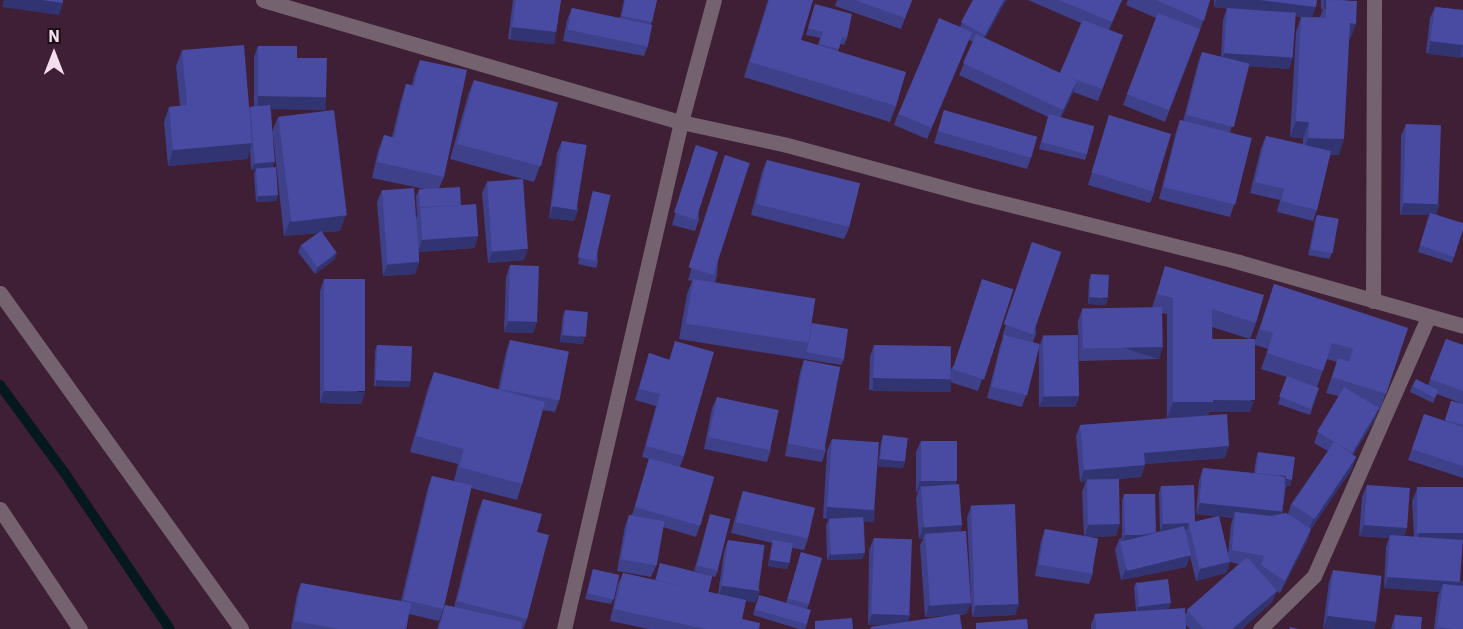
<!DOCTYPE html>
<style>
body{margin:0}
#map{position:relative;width:1463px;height:629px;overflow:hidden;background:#3f1f36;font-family:"IBM Plex Sans",sans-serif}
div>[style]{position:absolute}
.stream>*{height:10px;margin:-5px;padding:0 5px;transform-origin:5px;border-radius:5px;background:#05181d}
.minor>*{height:15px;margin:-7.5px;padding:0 7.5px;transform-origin:7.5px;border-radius:7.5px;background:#74636f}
.wall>*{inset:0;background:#3e408a}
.shaded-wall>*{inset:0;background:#323471;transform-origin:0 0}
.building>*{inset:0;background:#484ba1;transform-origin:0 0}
span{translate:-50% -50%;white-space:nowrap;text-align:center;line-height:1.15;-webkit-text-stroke:4.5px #1d0f19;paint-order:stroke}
.north{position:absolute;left:24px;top:24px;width:60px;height:60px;-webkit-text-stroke:4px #1d0f19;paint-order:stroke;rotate:0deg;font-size:16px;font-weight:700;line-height:24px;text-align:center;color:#f4deed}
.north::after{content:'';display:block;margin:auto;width:21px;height:27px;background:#f4deed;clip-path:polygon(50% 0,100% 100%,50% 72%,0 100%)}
</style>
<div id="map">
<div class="stream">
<div style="left:0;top:385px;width:108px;rotate:53.7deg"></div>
<div style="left:64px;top:472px;width:189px;rotate:56deg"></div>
</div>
<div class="minor">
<div style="left:263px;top:0;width:435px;rotate:16.3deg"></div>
<div style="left:681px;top:122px;width:108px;rotate:12.2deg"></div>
<div style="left:787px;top:145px;width:187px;rotate:15.2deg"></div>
<div style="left:967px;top:194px;width:280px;rotate:14deg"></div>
<div style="left:1239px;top:262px;width:233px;rotate:15.9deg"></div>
<div style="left:0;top:293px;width:413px;rotate:54.3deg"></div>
<div style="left:1373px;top:301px;width:301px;rotate:-89.8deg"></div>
<div style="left:0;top:509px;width:144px;rotate:56.3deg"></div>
<div style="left:564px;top:629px;width:520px;rotate:-77.01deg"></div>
<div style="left:681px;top:122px;width:126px;rotate:-74.9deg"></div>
<div style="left:1260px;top:629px;width:76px;rotate:-44.5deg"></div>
<div style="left:1314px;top:576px;width:283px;rotate:-66.2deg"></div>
</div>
<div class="wall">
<div style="clip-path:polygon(513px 0,561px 0,556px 32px,552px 44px,508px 39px)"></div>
<div style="clip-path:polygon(624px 0,657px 0,651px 25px,648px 45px,644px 56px,563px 41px,567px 20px,572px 8px,620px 18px)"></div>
<div style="clip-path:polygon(768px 0,813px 0,801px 40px,818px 45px,820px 38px,806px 35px,815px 4px,847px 38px,844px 45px,840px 44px,838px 51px,896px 106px,890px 122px,744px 77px)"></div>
<div style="clip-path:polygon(837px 0,912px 0,901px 29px,835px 6px)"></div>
<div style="clip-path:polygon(973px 0,1006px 0,985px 38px,1060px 73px,1081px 23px,1028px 0,1122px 0,1109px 30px,1123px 35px,1098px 101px,1073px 92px,1061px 117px,1087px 154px,1085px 160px,1039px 149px,1048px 117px,959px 75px,973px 42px,969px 40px,927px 139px,894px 125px,898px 114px,960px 27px)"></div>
<div style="clip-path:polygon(1128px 0,1210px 0,1198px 36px,1165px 122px,1123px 105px,1156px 18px,1126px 5px)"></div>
<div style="clip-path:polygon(1214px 0,1317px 0,1312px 17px,1320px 17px,1323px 9px,1321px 9px,1321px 0,1347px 0,1356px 24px,1350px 39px,1349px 39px,1339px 155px,1330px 155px,1317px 210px,1313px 221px,1277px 212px,1280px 200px,1250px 193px,1261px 148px,1266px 136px,1303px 144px,1303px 138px,1290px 137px,1296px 32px,1301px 17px,1295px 16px,1289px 69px,1248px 66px,1230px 133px,1234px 205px,1230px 217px,1159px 199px,1176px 132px,1180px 120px,1183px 121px,1198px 63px,1202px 52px,1221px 57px,1223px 20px,1227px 8px,1231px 9px,1214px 7px)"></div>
<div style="clip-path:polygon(1435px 7px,1463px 10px,1463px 57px,1426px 53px,1430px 18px)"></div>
<div style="clip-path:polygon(258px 46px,297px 58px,326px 97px,322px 109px,271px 108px,272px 132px,278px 117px,340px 231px,322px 232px,335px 259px,315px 274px,298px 252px,301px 245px,318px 233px,284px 236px,273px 136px,273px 167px,276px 201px,256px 202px,254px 174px,256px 169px,251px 170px,250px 150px,247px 159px,168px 166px,164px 122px,169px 107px,180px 106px,176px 66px,182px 50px,249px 108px,254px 106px,254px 57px)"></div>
<div style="clip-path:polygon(420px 60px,444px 177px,439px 188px,461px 205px,478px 236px,474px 248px,419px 252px,419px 262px,415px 274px,383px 276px,377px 202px,382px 190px,416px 219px,417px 215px,416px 196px,419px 190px,424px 189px,372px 178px,378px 151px,384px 135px,392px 137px,401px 100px,406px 84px,412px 85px,414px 76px)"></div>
<div style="clip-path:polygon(474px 80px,540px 166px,534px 182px,450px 159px,468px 95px)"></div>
<div style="clip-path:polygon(944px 110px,1031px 158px,1027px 169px,934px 143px)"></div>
<div style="clip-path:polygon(1109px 115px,1155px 191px,1150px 203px,1088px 185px)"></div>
<div style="clip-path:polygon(1406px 124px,1436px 214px,1463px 229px,1452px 263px,1418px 252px,1429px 215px,1400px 215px,1401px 136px)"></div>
<div style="clip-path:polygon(562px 141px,578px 210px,574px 221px,549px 218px,557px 153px)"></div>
<div style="clip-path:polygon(696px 145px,699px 220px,695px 231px,672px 225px,692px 157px)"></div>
<div style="clip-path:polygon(725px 155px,717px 275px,715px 282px,812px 323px,844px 359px,841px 365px,679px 339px,687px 294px,692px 281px,688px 280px)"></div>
<div style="clip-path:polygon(767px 160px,849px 228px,844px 239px,751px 215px,762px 172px)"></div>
<div style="clip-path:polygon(487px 182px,524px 260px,488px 263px,482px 193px)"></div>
<div style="clip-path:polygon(593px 191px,598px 262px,596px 268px,578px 264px,591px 197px)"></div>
<div style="clip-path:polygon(1317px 215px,1332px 253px,1329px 259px,1308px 255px,1315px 221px)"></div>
<div style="clip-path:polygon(1032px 242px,1036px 334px,1033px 342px,1026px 395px,1022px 407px,987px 398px,1000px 346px,1003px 337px,1002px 337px)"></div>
<div style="clip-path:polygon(510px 265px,537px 321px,533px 333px,504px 332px,506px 277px)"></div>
<div style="clip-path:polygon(evenodd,1165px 266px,1256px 323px,1250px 339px,1212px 327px,1212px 339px,1255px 341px,1274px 284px,1408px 328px,1380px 410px,1378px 409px,1375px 419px,1353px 455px,1352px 469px,1311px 529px,1307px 541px,1280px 593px,1275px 590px,1277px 591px,1272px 602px,1242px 629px,1190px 629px,1186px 625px,1186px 629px,1091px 629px,1091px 625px,1095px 614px,1136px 611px,1134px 588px,1136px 582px,1171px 603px,1168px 609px,1159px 610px,1186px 614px,1187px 610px,1239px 564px,1230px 562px,1226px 573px,1196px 581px,1190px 556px,1186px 567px,1121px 580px,1115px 550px,1119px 539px,1122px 538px,1122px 500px,1124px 494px,1156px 532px,1160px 531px,1159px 493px,1161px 486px,1195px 522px,1218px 516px,1196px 514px,1199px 480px,1203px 468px,1254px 473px,1256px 459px,1258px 452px,1290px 486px,1286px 486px,1282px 514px,1288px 514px,1291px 504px,1328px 451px,1314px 443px,1318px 432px,1339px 396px,1326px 393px,1337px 362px,1327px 359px,1317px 387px,1319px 388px,1310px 415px,1278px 404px,1287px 377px,1261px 369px,1268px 349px,1255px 345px,1250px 412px,1209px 412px,1208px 415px,1225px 458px,1145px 464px,1141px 477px,1109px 480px,1116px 536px,1090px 537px,1093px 573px,1089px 584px,1035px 576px,1041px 541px,1045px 529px,1084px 536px,1082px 492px,1086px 481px,1080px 482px,1076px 436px,1080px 425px,1174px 418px,1167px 418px,1167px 314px,1162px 313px,1159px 359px,1079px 361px,1078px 321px,1082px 310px,1152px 308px,1165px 266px,1219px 516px,1233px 518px,1231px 524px,1228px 554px,1219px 516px)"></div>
<div style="clip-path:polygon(1091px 274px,1106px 305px,1088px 304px,1089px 280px)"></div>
<div style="clip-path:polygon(324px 279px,361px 404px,320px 403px,320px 291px)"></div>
<div style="clip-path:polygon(1013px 289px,978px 391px,950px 382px,947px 392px,869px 390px,870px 356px,874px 345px,951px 369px)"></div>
<div style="clip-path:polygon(565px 310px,583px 344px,560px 342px,563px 316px)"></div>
<div style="clip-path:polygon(1043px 336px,1079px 396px,1075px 407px,1039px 407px,1039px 348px)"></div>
<div style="clip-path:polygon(1446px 339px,1463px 345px,1463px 404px,1437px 394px,1433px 403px,1410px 392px,1412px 386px,1428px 385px)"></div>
<div style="clip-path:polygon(510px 340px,559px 401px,555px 412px,543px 410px,522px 484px,517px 500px,471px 488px,443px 610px,439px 621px,409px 614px,406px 629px,291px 629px,297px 594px,301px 583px,401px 601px,428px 487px,432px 476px,454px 481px,458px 464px,410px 452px,428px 388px,434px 372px,498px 390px,506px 352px)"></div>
<div style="clip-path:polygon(675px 341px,684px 456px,680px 467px,700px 525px,696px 537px,663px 527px,656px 566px,651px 577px,617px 571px,625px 526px,629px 515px,632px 515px,649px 459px,642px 457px,656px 406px,635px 400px,649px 353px,669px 360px)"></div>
<div style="clip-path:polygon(377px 345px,410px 381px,408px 387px,374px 386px,375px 351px)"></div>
<div style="clip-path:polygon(804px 360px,826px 450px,822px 462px,785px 456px,800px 372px)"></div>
<div style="clip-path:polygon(717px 397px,771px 450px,767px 462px,704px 449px,712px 408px)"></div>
<div style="clip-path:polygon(1451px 401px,1463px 404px,1463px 478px,1408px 460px,1424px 414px,1445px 421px)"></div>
<div style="clip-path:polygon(883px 435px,903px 468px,878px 466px,881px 442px)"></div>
<div style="clip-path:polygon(832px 439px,875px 510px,871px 521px,864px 521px,865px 553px,862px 559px,827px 560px,826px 525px,829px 519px,823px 518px,827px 451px)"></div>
<div style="clip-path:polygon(921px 441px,956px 481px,955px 485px,962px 525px,960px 532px,971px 603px,966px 614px,960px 615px,962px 629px,870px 629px,871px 627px,882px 625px,868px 625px,869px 550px,874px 538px,908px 622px,956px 615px,925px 617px,920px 545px,923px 539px,919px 539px,916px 498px,918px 493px,916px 493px,916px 452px)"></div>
<div style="clip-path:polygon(1367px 485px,1407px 528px,1404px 536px,1414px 537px,1412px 501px,1417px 489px,1463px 629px,1434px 629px,1438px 595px,1440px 592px,1384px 588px,1386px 547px,1389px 538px,1359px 536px,1362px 497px)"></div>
<div style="clip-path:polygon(743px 491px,808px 539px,804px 550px,792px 548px,787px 569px,768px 566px,772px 543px,731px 533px,739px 503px)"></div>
<div style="clip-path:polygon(483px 499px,537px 532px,527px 619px,523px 629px,437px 629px,445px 605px,454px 607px,477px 515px)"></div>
<div style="clip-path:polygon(971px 506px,1019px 604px,1015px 615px,972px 617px,967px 518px)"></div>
<div style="clip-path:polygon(710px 514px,718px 571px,715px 577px,694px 571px)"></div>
<div style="clip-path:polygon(728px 540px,760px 591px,755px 602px,746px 601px,742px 619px,759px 629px,649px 629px,610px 621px,618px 584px,623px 573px,655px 580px,660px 563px,708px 592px,718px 594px,724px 552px)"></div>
<div style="clip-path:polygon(801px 552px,809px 604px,807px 609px,807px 624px,805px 629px,799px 629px,753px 615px,757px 601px,786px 603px)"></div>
<div style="clip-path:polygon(593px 569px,614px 598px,611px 604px,585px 599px)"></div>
<div style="clip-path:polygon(1333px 570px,1376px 621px,1374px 629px,1336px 629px,1323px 628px,1329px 582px)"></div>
<div style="clip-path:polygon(1395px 615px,1421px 629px,1391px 629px)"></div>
</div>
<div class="shaded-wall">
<div style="clip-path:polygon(4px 0,41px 0,63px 3px,59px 15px,2px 7px)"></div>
<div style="clip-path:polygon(1004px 0,1006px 0,981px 46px,985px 35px)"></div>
<div style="clip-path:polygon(1216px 0,1260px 0,1316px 7px,1312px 18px,1214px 7px)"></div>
<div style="left:1324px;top:0;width:2px;height:9px"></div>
<div style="clip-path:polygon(1350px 23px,1356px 24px,1350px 39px,1344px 39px)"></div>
<div style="left:512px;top:27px;width:44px;height:13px;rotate:6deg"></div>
<div style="left:1430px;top:41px;width:33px;height:13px;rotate:7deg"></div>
<div style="clip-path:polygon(1224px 53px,1293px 57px,1289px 69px,1220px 64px)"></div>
<div style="clip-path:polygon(1077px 81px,1073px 93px,1059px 122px,1063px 110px)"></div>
<div style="left:258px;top:96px;width:68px;height:13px;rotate:1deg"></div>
<div style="clip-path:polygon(1296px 121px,1309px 122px,1303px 138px,1290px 137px)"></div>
<div style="clip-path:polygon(1308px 138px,1344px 139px,1339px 155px,1302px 153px)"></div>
<div style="clip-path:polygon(252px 143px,247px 159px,168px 166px,173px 150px)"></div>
<div style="clip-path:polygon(275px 162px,272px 168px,251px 170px,254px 164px)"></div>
<div style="clip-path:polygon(278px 195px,276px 201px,256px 202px,258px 196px)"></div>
<div style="clip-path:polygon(1404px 203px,1440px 204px,1436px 215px,1400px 215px)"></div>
<div style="clip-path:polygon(553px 206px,578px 210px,574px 221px,549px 218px)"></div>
<div style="clip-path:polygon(346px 215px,340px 231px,284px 236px,290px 221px)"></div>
<div style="clip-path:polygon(478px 236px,474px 248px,418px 252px,422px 240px)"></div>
<div style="clip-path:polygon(528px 249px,524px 260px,488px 263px,492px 252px)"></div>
<div style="clip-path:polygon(337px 253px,335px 259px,315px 274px,317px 268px)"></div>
<div style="clip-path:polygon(419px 262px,415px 274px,383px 276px,387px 265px)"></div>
<div style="clip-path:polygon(1090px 297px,1108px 299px,1106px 305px,1088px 304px)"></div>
<div style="clip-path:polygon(508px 321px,537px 321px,533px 333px,504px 332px)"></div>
<div style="clip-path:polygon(563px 335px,585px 338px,583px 344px,560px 342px)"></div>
<div style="left:1163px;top:347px;width:13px;height:80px;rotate:108deg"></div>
<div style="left:873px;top:378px;width:78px;height:13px;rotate:1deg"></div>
<div style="left:376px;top:380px;width:34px;height:6px;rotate:2deg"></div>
<div style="clip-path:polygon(324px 391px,365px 392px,361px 404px,320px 403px)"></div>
<div style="clip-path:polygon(1044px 396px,1079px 396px,1075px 407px,1039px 407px)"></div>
<div style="clip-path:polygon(1212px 400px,1254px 401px,1250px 412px,1209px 412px,1207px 418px,1167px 418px,1173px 402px)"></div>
<div style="clip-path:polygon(1379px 408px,1375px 419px,1348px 463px,1353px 452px)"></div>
<div style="clip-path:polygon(1229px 446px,1225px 458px,1140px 464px,1144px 453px)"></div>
<div style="clip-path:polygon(1356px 457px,1352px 469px,1309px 531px,1313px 519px)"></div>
<div style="clip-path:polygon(880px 459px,905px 462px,903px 468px,878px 466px)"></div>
<div style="clip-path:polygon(1145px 465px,1141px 477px,1080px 482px,1084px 470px)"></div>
<div style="left:1255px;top:475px;width:37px;height:6px;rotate:8deg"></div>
<div style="clip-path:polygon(920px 481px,956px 481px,952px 493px,921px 486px,918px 493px,916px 493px)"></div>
<div style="clip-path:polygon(1200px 503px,1284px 510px,1279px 522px,1235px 512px,1233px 518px,1196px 514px)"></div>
<div style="left:827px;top:507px;width:48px;height:12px;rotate:4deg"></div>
<div style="clip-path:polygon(1189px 523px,1187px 530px,1160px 531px,1163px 524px)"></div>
<div style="clip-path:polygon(1120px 524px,1116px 536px,1084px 537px,1088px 525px)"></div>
<div style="clip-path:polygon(962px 525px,958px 537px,925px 534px,923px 539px,919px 539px,923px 527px)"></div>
<div style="clip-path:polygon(1364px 525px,1407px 528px,1403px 539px,1390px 535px,1389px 538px,1359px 536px)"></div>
<div style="clip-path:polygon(1311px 529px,1307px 541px,1280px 593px,1285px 581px)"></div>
<div style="left:1463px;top:533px;width:11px;height:45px;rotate:90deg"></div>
<div style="clip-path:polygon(1156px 534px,1122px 541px,1125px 535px)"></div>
<div style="clip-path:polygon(865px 553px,862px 559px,827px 560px,830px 554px)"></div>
<div style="clip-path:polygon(1191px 555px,1186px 567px,1121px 580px,1126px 569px)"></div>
<div style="clip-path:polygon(770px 560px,790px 562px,787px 569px,768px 566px)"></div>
<div style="clip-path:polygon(1230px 562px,1226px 573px,1196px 581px,1200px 569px)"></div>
<div style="clip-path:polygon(1388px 577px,1463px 581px,1463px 593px,1443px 584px,1440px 592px,1384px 588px)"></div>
<div style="clip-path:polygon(722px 586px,760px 591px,755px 602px,718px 598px)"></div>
<div style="clip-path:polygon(1277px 591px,1272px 602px,1242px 629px,1232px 629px)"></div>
<div style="clip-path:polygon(971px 603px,966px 614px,925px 617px,929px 605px)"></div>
<div style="clip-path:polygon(1171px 603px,1168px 609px,1136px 612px,1139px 606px)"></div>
<div style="clip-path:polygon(1019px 604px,1015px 615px,972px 617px,976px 605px)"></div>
<div style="clip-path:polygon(872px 614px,911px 614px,906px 626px,868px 625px)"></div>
<div style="clip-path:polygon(1328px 616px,1376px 621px,1374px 629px,1336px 629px,1323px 628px)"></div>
</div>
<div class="building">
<div style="clip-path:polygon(41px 0,63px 0,63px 3px)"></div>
<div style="clip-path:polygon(516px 0,561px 0,556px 32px,512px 27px)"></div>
<div style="clip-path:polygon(625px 0,657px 0,652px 22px,622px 16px)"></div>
<div style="clip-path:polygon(769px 0,813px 0,801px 40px,906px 72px,896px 106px,750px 62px)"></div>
<div style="clip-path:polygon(855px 0,912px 0,905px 18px)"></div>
<div style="clip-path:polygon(973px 0,1004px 0,985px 35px,961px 22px)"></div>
<div style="clip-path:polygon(1059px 0,1122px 0,1112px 22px)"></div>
<div style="clip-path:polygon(1156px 0,1210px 0,1204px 21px)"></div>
<div style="clip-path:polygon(1260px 0,1317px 0,1316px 7px)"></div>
<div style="clip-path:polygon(1326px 0,1357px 1px,1356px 24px,1350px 23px,1344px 139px,1308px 138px,1309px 122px,1296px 121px,1301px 17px,1326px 18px)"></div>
<div style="clip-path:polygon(815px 4px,852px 14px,847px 38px,842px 37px,839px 49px,819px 44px,823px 32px,808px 28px)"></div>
<div style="clip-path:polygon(1435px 7px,1463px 10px,1463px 45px,1430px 41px)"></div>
<div style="left:572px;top:8px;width:82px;height:22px;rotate:12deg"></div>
<div style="left:1227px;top:8px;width:69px;height:45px;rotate:4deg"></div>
<div style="left:1158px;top:13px;width:45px;height:87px;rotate:21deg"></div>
<div style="left:939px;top:18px;width:36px;height:104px;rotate:23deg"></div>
<div style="clip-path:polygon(1083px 20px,1123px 35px,1102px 89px,1068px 77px,1077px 81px,1063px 110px,963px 63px,976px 34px,1060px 73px)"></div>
<div style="clip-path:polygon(244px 45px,252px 143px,173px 150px,169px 107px,187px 105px,182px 50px)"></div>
<div style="clip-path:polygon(258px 46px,297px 46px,297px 58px,327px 58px,326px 97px,258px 96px)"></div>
<div style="left:1202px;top:52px;width:49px;height:65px;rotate:14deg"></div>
<div style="clip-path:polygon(420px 60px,467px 70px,444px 177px,377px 162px,384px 135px,394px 138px,406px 84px,414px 86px)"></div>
<div style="left:474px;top:80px;width:87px;height:66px;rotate:15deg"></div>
<div style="left:270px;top:105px;width:57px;height:20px;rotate:85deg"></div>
<div style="left:334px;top:110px;width:106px;height:56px;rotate:83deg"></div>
<div style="left:944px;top:110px;width:97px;height:22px;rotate:16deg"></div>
<div style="left:1049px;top:114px;width:47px;height:29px;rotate:15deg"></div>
<div style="left:1109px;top:115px;width:65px;height:60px;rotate:17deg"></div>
<div style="left:1180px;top:120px;width:74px;height:69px;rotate:14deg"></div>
<div style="left:1406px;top:124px;width:35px;height:79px;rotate:2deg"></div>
<div style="clip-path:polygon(1266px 136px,1331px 151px,1317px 210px,1281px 201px,1284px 189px,1255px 182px)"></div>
<div style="left:562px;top:141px;width:25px;height:66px;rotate:9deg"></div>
<div style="left:696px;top:145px;width:23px;height:71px;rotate:18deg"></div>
<div style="left:725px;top:155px;width:26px;height:118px;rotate:18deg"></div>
<div style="left:767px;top:160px;width:96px;height:45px;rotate:14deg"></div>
<div style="left:276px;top:167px;width:28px;height:20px;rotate:86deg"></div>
<div style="left:523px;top:179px;width:70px;height:36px;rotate:86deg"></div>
<div style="left:460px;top:187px;width:18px;height:41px;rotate:87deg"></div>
<div style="left:414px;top:188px;width:74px;height:32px;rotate:86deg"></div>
<div style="left:593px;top:191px;width:18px;height:68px;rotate:13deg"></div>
<div style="left:476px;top:204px;width:32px;height:56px;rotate:86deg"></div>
<div style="clip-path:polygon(1430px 213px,1463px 223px,1463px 229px,1454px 257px,1420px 245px)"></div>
<div style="left:1317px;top:215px;width:22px;height:35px;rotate:10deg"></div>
<div style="left:321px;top:231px;width:27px;height:24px;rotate:54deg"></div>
<div style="left:1032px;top:242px;width:31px;height:87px;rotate:19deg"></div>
<div style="left:510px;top:265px;width:29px;height:56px;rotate:2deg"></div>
<div style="clip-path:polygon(1165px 266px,1264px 295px,1256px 323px,1212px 309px,1213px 402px,1173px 402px,1173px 298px,1157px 294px)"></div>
<div style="left:1091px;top:274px;width:18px;height:23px;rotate:3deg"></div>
<div style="left:324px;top:279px;width:41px;height:112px"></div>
<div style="left:693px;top:279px;width:124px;height:45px;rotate:9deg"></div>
<div style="left:982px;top:279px;width:33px;height:95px;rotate:18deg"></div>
<div style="clip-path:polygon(1274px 284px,1408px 328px,1386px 394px,1332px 377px,1338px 358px,1349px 362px,1353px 349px,1332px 343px,1323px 371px,1267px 353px,1273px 333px,1260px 329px)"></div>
<div style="left:1162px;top:307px;width:40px;height:80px;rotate:89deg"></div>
<div style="left:565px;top:310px;width:23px;height:25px;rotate:5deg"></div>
<div style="clip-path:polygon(812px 323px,848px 329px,844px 359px,806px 352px,809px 343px)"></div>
<div style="left:1004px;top:335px;width:37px;height:53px;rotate:14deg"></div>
<div style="left:1078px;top:335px;width:61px;height:35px;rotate:89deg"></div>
<div style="left:1212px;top:339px;width:43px;height:61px"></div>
<div style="clip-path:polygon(1446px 339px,1463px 345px,1463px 391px,1430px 379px)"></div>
<div style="left:510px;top:340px;width:60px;height:50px;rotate:11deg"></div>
<div style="clip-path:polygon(675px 341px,714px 352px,684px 456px,646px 446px,660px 394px,639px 389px,649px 353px,670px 360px)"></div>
<div style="left:377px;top:345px;width:35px;height:35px;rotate:2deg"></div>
<div style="left:874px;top:345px;width:77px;height:33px;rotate:1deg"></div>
<div style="left:804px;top:360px;width:37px;height:85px;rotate:11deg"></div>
<div style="clip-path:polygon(434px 372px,545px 402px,522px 484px,459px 467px,464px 449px,416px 436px)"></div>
<div style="left:1287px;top:376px;width:34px;height:22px;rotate:21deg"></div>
<div style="left:1416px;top:379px;width:25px;height:8px;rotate:27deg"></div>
<div style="left:1344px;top:387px;width:41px;height:52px;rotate:31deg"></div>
<div style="left:717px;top:397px;width:63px;height:41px;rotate:12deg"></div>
<div style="clip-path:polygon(1451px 401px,1463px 404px,1463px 425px,1445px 420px)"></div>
<div style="clip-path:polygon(1227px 414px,1229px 446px,1144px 453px,1145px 465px,1084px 470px,1080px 425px)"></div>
<div style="clip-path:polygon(1424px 414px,1463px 427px,1463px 466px,1412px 449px)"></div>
<div style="left:883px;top:435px;width:25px;height:24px;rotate:7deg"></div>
<div style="left:832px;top:439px;width:47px;height:68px;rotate:4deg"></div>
<div style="left:921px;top:441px;width:36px;height:40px"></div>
<div style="left:1334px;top:442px;width:27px;height:75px;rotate:34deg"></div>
<div style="clip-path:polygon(1258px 452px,1295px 457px,1292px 480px,1286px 479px,1286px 476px,1256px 473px)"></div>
<div style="left:649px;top:458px;width:68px;height:51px;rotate:16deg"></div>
<div style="left:1203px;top:468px;width:83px;height:35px;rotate:6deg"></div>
<div style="left:432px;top:476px;width:41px;height:127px;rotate:13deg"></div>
<div style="left:1119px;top:479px;width:45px;height:32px;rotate:89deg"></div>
<div style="left:959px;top:484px;width:41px;height:38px;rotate:86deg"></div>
<div style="clip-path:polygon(1194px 485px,1195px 522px,1190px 523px,1163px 524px,1161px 486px)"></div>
<div style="left:1367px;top:485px;width:43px;height:40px;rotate:4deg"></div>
<div style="left:1463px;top:487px;width:46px;height:46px;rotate:90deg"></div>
<div style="left:743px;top:491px;width:74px;height:32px;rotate:13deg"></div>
<div style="clip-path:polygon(1124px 494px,1155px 494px,1156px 532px,1141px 535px,1125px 535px)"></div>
<div style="clip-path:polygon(483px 499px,542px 514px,537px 532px,549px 535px,527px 619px,457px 601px)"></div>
<div style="left:1015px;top:504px;width:100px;height:44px;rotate:88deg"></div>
<div style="clip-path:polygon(1235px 512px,1271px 516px,1286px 513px,1311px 529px,1285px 581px,1261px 565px,1264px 556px,1232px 550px)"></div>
<div style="left:710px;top:514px;width:21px;height:53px;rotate:14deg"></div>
<div style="left:629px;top:515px;width:36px;height:45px;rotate:10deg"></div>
<div style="left:1219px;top:516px;width:47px;height:31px;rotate:77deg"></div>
<div style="left:863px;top:517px;width:36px;height:34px;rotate:87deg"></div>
<div style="left:1184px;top:526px;width:30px;height:66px;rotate:76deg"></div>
<div style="left:1045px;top:529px;width:54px;height:36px;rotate:10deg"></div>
<div style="left:966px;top:531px;width:72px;height:41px;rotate:86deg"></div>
<div style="left:1390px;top:535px;width:73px;height:42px;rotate:4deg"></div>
<div style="left:874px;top:538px;width:38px;height:76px;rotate:2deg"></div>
<div style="left:728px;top:540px;width:37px;height:46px;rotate:8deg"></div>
<div style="left:773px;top:540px;width:20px;height:20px;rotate:9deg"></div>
<div style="left:801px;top:552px;width:22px;height:48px;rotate:16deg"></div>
<div style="clip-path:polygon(1247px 557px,1277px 591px,1232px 629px,1204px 629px,1187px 610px)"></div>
<div style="left:660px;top:563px;width:54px;height:17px;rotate:14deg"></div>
<div style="left:593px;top:569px;width:27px;height:25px;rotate:13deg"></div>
<div style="left:1333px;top:570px;width:49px;height:46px;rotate:7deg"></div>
<div style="clip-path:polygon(623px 573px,746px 600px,742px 619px,760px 623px,759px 629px,706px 629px,614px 609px)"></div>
<div style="left:1168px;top:579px;width:24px;height:32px;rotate:83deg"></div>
<div style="clip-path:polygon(301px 583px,411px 603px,406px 629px,339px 629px,294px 621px)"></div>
<div style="clip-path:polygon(1443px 584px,1463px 586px,1463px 629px,1453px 629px,1437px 627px)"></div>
<div style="left:759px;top:595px;width:54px;height:15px;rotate:16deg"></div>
<div style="clip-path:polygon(445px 605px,522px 622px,521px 629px,439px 629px)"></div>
<div style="clip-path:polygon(1185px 608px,1186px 629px,1096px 629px,1095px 614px)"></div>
<div style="clip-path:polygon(959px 614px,962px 629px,871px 629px,871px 627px)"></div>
<div style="clip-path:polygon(1395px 615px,1422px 617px,1421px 629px,1395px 629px)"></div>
<div style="clip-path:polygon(852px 618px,853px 629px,815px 629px,815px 621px)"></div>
<div style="clip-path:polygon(1027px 619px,1028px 629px,976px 629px,976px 623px)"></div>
<div style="clip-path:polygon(1290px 627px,1299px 629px,1289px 629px)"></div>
</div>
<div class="north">N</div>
</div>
